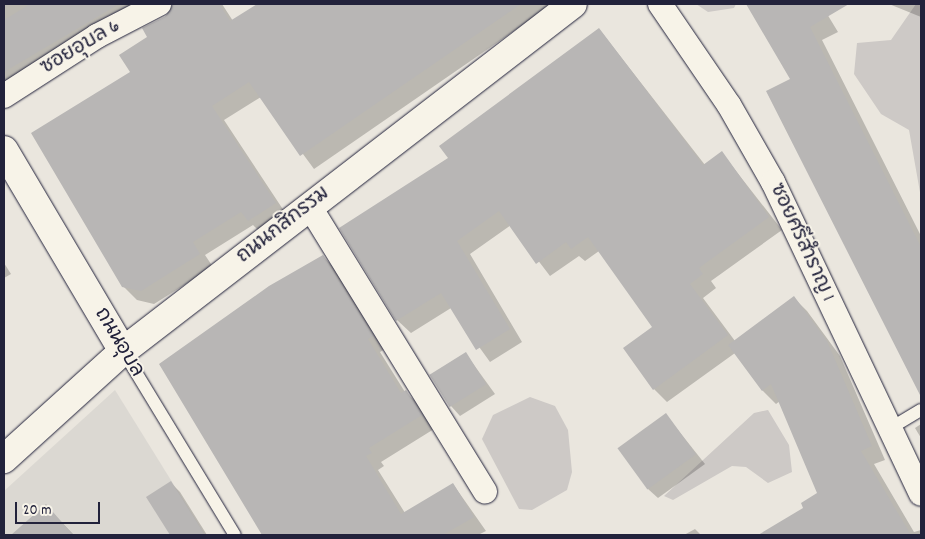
<!DOCTYPE html>
<meta charset="utf-8">
<style>
body{margin:0}
#map{position:relative;width:925px;height:539px;overflow:hidden;background:#eae6de;font-family:Dekko,"Playpen Sans Thai",sans-serif}
div>[style]{position:absolute}
.built>*{inset:0;background:#dbd8d2}
.green>*{inset:0;background:#cdc9c6}
.shadow>*{inset:0;background:#0003}
.building>*{inset:0;background:#b8b6b5;transform-origin:0 0}
.roads{filter:drop-shadow(0 0 1px #22223b) drop-shadow(0 0 1px #22223b)}
.service>*{height:12px;margin:-6px;padding:0 6px;transform-origin:6px;border-radius:6px;background:#f7f3e8}
.minor>*{height:24px;margin:-12px;padding:0 12px;transform-origin:12px;border-radius:12px;background:#f7f3e8}
.secondary>*{height:28px;margin:-14px;padding:0 14px;transform-origin:14px;border-radius:14px;background:#f7f3e8}
.primary>*{height:28px;margin:-14px;padding:0 14px;transform-origin:14px;border-radius:14px;background:#f7f3e8}
span{translate:-50% -50%;white-space:nowrap;text-align:center;line-height:1.15;-webkit-text-stroke:4px #f7f3e8;paint-order:stroke}
.street-label{font-size:20px;color:#22223b}
.frame{position:absolute;inset:0;border:5px solid #22223b;pointer-events:none}
.scale{position:absolute;left:15px;top:502px;width:85px;height:22px;box-sizing:border-box;border:2px solid #22223b;border-top:0;padding-left:6px;font-size:15px;line-height:18px;white-space:nowrap;color:#22223b;-webkit-text-stroke:4px #f7f3e8;paint-order:stroke}
</style>
<div id="map">
<div class="built">
<div style="clip-path:polygon(115px 390px,205px 535px,4px 535px,4px 491px)"></div>
</div>
<div class="green">
<div style="clip-path:polygon(696px 4px,736px 4px,734px 8px,708px 12px)"></div>
<div style="clip-path:polygon(916px 4px,921px 4px,921px 198px,909px 130px,881px 114px,854px 74px,857px 43px,891px 40px)"></div>
<div style="clip-path:polygon(530px 397px,555px 406px,568px 430px,572px 472px,567px 490px,532px 510px,519px 509px,482px 439px,493px 415px)"></div>
<div style="clip-path:polygon(768px 410px,789px 445px,792px 472px,768px 483px,746px 467px,732px 466px,673px 500px,664px 496px,754px 413px)"></div>
</div>
<div class="shadow">
<div style="clip-path:polygon(4px 4px,173px 4px,11px 88px,4px 81px)"></div>
<div style="clip-path:polygon(175px 4px,222px 4px,233px 21px,259px 4px,553px 4px,314px 169px,261px 97px,224px 120px,288px 217px,262px 234px,253px 225px,205px 255px,213px 267px,154px 304px,137px 300px,123px 286px,132px 72px,149px 37px)"></div>
<div style="clip-path:polygon(747px 4px,821px 4px,838px 32px,822px 40px,921px 236px,921px 390px,767px 92px,792px 80px)"></div>
<div style="clip-path:polygon(889px 4px,921px 4px,921px 17px)"></div>
<div style="clip-path:polygon(599px 29px,705px 165px,722px 153px,782px 230px,711px 281px,716px 288px,703px 298px,735px 341px,794px 298px,807px 311px,840px 356px,885px 460px,874px 464px,914px 532px,921px 530px,921px 535px,761px 535px,805px 509px,819px 494px,780px 401px,776px 404px,763px 391px,735px 353px,667px 402px,654px 389px,654px 327px,599px 251px,585px 261px,579px 256px,550px 276px,511px 225px,470px 254px,522px 342px,490px 362px,451px 308px,411px 333px,397px 320px,341px 229px,449px 158px)"></div>
<div style="clip-path:polygon(323px 256px,336px 270px,385px 349px,380px 352px,405px 392px,419px 404px,434px 429px,381px 462px,384px 466px,378px 470px,405px 513px,453px 484px,486px 531px,478px 535px,264px 535px,160px 364px)"></div>
<div style="clip-path:polygon(4px 263px,11px 274px,4px 278px)"></div>
<div style="clip-path:polygon(466px 354px,495px 394px,460px 416px,451px 406px)"></div>
<div style="clip-path:polygon(666px 415px,705px 464px,658px 498px,648px 489px)"></div>
<div style="clip-path:polygon(921px 424px,921px 438px,915px 428px)"></div>
<div style="clip-path:polygon(171px 483px,180px 492px,207px 535px,171px 535px,148px 497px)"></div>
<div style="clip-path:polygon(46px 506px,74px 535px,13px 535px)"></div>
<div style="clip-path:polygon(695px 529px,701px 535px,684px 535px)"></div>
</div>
<div class="building">
<div style="clip-path:polygon(30px 4px,119px 4px,4px 72px,4px 20px)"></div>
<div style="clip-path:polygon(173px 4px,219px 4px,230px 21px,257px 4px,521px 4px,300px 156px,249px 82px,212px 106px,276px 203px,248px 221px,241px 212px,193px 242px,200px 254px,141px 291px,122px 287px,31px 133px,130px 72px,119px 55px,147px 37px,142px 28px,166px 16px)"></div>
<div style="clip-path:polygon(746px 4px,849px 4px,810px 27px,921px 247px,921px 397px,766px 91px,790px 79px)"></div>
<div style="clip-path:polygon(599px 28px,703px 165px,722px 151px,769px 217px,699px 268px,703px 274px,690px 284px,728px 335px,653px 390px,623px 348px,652px 327px,588px 237px,571px 249px,566px 242px,536px 264px,499px 211px,457px 241px,510px 329px,476px 350px,441px 293px,396px 321px,339px 228px,448px 158px,439px 146px)"></div>
<div style="clip-path:polygon(323px 255px,373px 336px,368px 339px,401px 393px,406px 390px,422px 415px,369px 448px,372px 453px,366px 456px,401px 514px,453px 483px,474px 517px,443px 535px,262px 535px,159px 364px,269px 286px)"></div>
<div style="clip-path:polygon(794px 296px,827px 341px,872px 446px,861px 451px,911px 535px,758px 535px,803px 508px,801px 503px,817px 493px,771px 384px,762px 391px,728px 345px)"></div>
<div style="left:466px;top:352px;width:38px;height:43px;rotate:58deg"></div>
<div style="left:666px;top:413px;width:51px;height:60px;rotate:54deg"></div>
<div style="clip-path:polygon(171px 481px,205px 535px,170px 535px,146px 497px)"></div>
<div style="clip-path:polygon(46px 504px,73px 535px,11px 535px)"></div>
</div>
<div class="roads">
<div class="service">
<div style="left:123px;top:351px;width:215px;rotate:58.7deg"></div>
<div style="left:889px;top:429px;width:37px;rotate:-31deg"></div>
</div>
<div class="minor">
<div style="left:660px;top:4px;width:122px;rotate:55.7deg"></div>
<div style="left:729px;top:105px;width:89px;rotate:60.3deg"></div>
<div style="left:773px;top:182px;width:345px;rotate:64.6deg"></div>
<div style="left:4px;top:96px;width:111px;rotate:-32.8deg"></div>
<div style="left:97px;top:36px;width:70px;rotate:-27.3deg"></div>
<div style="left:310px;top:207px;width:334px;rotate:58.4deg"></div>
</div>
<div class="secondary">
<div style="left:123px;top:351px;width:568px;rotate:-37.64deg"></div>
</div>
<div class="primary">
<div style="left:4px;top:150px;width:234px;rotate:59.4deg"></div>
<div style="left:123px;top:351px;width:161px;rotate:137.8deg"></div>
</div>
</div>
<div class="street-label">
<span style="left:81px;top:48px;rotate:-31deg">ซอยอุบล 6</span>
<span style="left:284px;top:226px;rotate:-38deg">ถนนกสิกรรม</span>
<span style="left:801px;top:243px;rotate:65deg">ซอยศรีสำราญ 1</span>
<span style="left:118px;top:343px;rotate:59deg">ถนนอุบล</span>
</div>
<div class="frame"></div>
<div class="scale">20 m</div>
</div>
